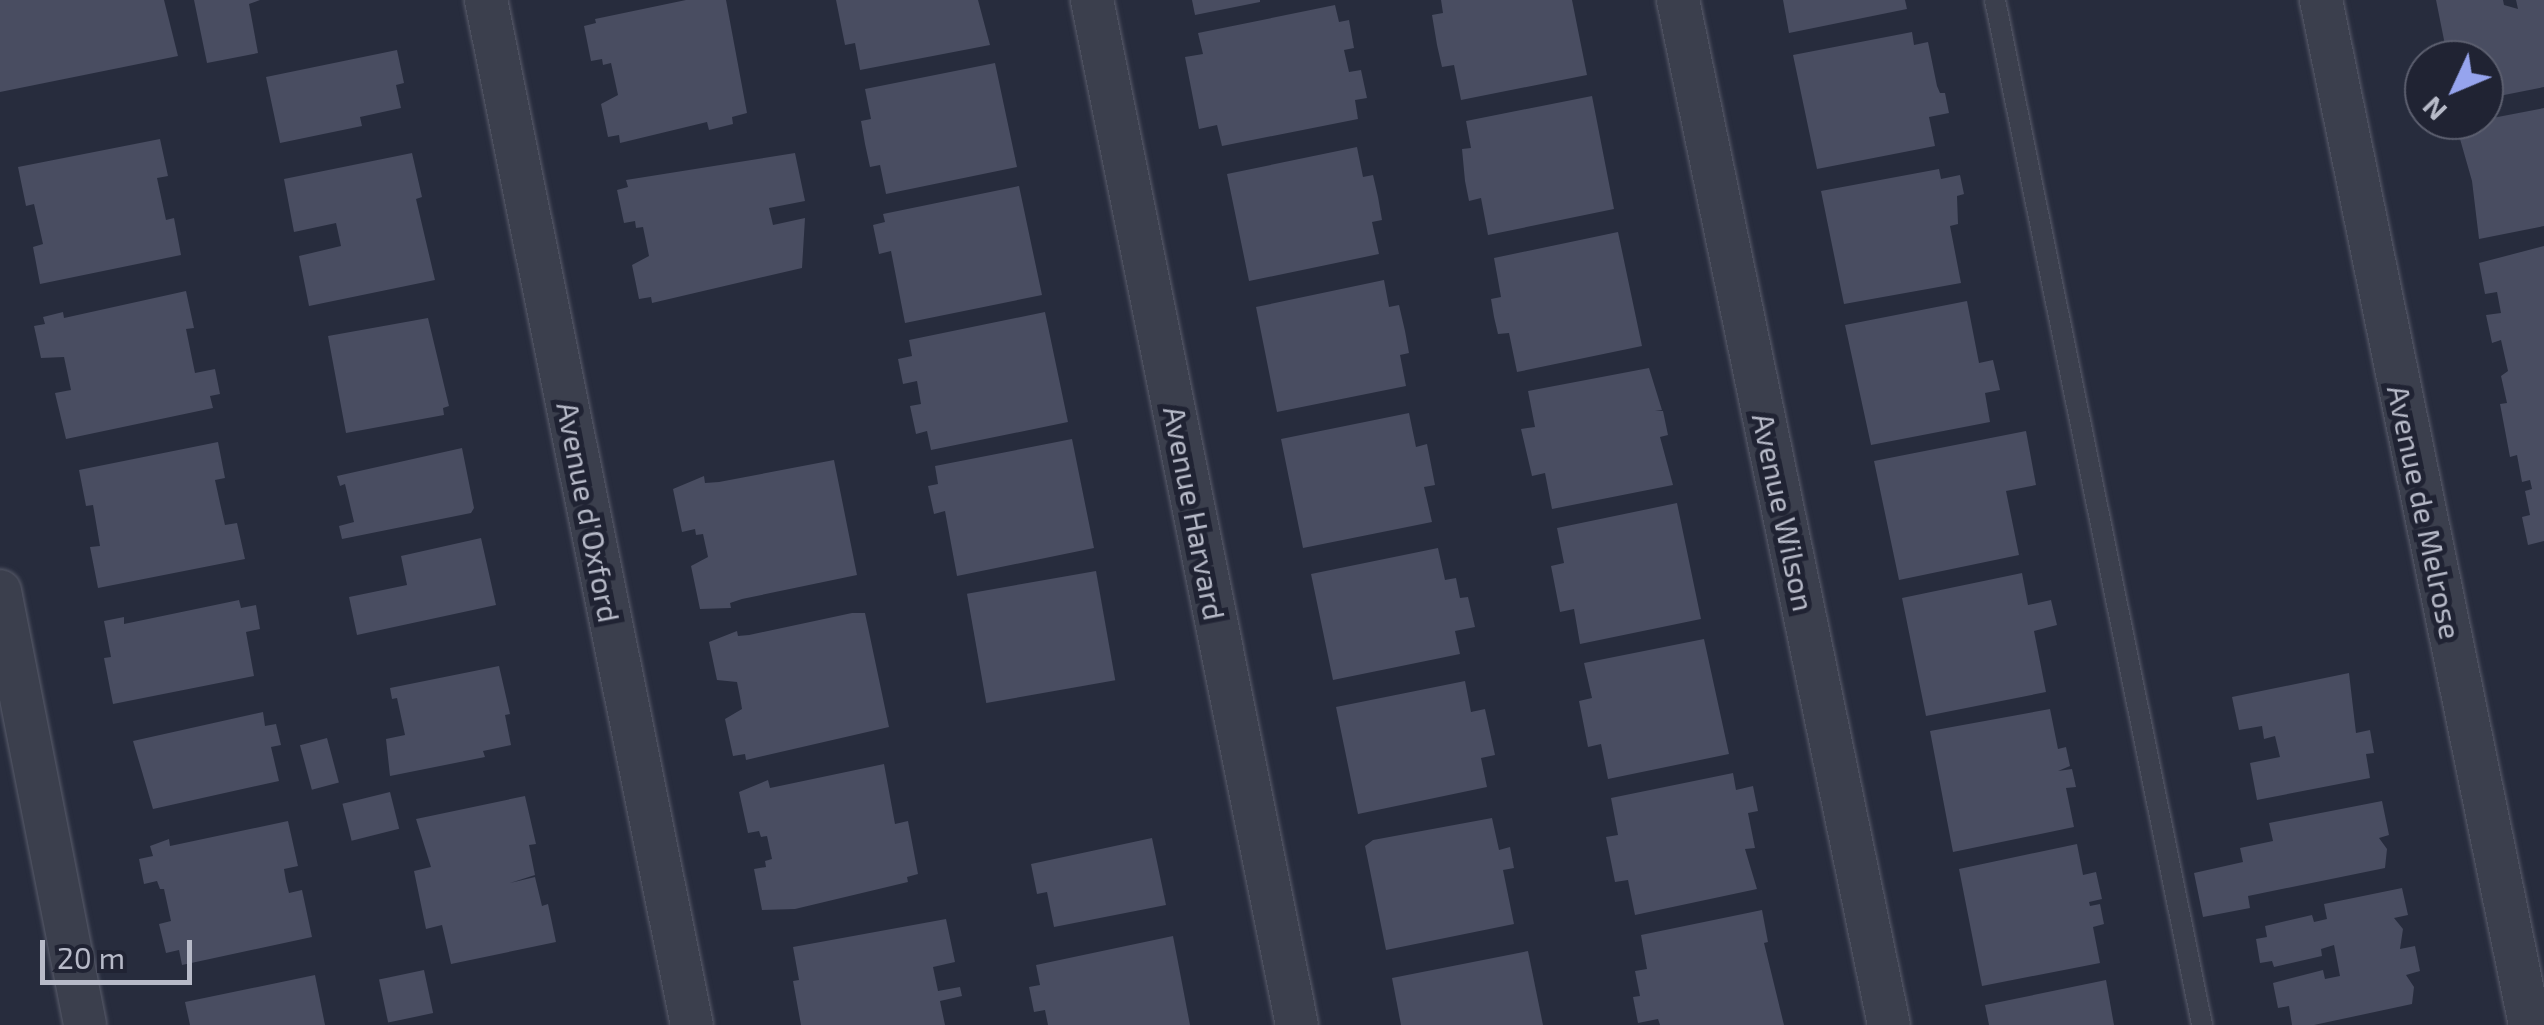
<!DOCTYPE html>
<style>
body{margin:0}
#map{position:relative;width:2544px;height:1025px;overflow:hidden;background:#272c3d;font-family:"Exo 2",sans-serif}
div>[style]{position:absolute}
.building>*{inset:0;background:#494d61;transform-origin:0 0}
.roads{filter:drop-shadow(0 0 2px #595c6b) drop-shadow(0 0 2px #595c6b)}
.service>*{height:20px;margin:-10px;padding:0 10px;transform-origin:10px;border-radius:10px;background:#3b3f4d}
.minor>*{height:42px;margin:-21px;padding:0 21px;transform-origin:21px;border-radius:21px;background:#3b3f4d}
span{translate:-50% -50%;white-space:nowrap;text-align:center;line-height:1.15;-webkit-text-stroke:10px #202333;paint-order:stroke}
.street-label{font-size:30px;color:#b7bac8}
.north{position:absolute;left:2404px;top:40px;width:100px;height:100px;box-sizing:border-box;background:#202333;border:2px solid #5c5f6f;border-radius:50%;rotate:226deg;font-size:28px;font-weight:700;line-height:40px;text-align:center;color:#b7bac8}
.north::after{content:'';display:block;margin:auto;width:35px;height:45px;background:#96a4ee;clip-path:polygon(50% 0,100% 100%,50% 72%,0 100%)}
.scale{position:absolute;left:40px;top:940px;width:152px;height:45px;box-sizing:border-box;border:5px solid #b7bac8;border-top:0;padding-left:12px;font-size:30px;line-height:35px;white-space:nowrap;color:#b7bac8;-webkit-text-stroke:8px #202333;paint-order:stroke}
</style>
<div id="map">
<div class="building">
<div style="clip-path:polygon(0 0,164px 0,178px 56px,0 92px)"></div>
<div style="clip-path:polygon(194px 0,260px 0,249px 4px,258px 53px,207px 63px)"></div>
<div style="clip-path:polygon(686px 0,726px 0,747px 113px,732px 117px,733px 124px,709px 130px,707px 122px,620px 143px,619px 135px,608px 137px,601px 104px,618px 95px,611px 63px,603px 65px,602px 59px,591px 61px,584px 26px,596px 23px,595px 19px)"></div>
<div style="clip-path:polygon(836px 0,978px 0,990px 45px,860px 70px,855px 43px,845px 45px)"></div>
<div style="clip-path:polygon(1192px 0,1260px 0,1260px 2px,1195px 15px)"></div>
<div style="clip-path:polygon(1441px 0,1572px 0,1587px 75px,1461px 100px,1454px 65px,1442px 67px,1437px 45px,1432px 15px,1443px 13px)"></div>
<div style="clip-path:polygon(1783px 0,1905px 0,1907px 9px,1789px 33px)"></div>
<div style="clip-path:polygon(2436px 0,2503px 0,2504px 5px,2518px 9px,2516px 0,2544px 0,2544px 87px,2484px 99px,2484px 60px,2448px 60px)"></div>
<div style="clip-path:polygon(1335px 5px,1339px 22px,1349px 20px,1354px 48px,1344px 50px,1349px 72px,1361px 70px,1367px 98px,1355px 100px,1358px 119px,1222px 146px,1217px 125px,1199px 129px,1185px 57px,1203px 54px,1198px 33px)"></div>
<div style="clip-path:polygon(1912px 32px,1914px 45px,1928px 42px,1937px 86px,1940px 93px,1945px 93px,1949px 113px,1929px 117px,1935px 146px,1817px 169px,1793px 55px)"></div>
<div style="clip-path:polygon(397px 50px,404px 83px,396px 85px,401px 108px,360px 117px,362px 126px,280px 143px,266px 77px)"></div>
<div style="clip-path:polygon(995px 63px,1017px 167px,886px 194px,880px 165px,870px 167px,865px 144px,861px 121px,871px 119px,865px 89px)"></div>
<div style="clip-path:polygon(1592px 96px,1614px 209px,1488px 235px,1481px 198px,1469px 201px,1465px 181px,1462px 149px,1471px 148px,1466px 121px)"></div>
<div style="clip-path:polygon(2544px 108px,2544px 226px,2479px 239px,2472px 181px,2456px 125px)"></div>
<div style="clip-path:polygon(160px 139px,168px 176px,157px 178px,166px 220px,174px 218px,181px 255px,40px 284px,33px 247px,43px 244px,34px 204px,26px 206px,18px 167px)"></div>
<div style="clip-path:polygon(1357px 147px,1363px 177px,1373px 175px,1378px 197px,1382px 220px,1372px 222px,1379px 254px,1249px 281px,1227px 174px)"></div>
<div style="clip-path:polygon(412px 153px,422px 197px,416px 199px,435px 280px,309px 306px,299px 256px,341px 246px,336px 223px,294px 232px,284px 179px)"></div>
<div style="clip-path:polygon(795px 153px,805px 201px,769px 208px,773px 225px,805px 218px,802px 268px,652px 303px,651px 297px,639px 299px,632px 265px,649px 256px,643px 227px,636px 228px,635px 221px,624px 223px,617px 190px,628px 187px,626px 180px)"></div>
<div style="clip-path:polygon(1939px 169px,1941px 179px,1960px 175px,1964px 194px,1957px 196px,1958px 224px,1950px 226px,1961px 283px,1844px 304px,1821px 191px)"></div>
<div style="clip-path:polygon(1019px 186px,1042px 295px,905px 323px,891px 251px,879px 254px,873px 225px,885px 222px,883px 214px)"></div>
<div style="clip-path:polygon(1618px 232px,1642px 346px,1517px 372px,1509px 333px,1498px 334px,1494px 317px,1491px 299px,1501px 297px,1494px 258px)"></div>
<div style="clip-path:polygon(2544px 246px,2544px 541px,2528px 545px,2522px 517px,2530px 515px,2525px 491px,2532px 489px,2530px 480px,2522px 482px,2517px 455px,2510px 457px,2500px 404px,2507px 403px,2501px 376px,2508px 371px,2501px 340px,2492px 343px,2486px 315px,2501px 313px,2497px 292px,2485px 294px,2479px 263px)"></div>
<div style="clip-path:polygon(1384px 280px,1389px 307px,1399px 305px,1405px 331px,1409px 353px,1400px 355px,1406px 386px,1277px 412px,1256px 307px)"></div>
<div style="clip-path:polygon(186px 291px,194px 328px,186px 329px,195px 373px,215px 369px,220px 394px,210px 396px,213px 408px,66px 439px,55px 393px,71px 390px,64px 357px,41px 358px,34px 326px,45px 324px,43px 317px,63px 312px,64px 318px)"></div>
<div style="clip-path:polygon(1967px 301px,1979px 363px,1993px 360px,2000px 390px,1985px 393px,1990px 422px,1871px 445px,1845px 325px)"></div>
<div style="clip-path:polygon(1045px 312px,1068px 422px,931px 450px,927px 431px,916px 434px,910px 406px,921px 404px,917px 381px,903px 384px,898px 359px,912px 356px,909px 340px)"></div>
<div style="clip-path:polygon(428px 318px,449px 406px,443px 408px,444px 415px,346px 433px,328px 336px)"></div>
<div style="clip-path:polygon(1649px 368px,1662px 410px,1655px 411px,1663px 411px,1668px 435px,1660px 437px,1673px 485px,1552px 509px,1545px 473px,1532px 476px,1521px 429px,1535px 427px,1528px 391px)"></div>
<div style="clip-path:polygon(1409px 413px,1416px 447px,1427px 444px,1435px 485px,1424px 487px,1432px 522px,1303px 548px,1281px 439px)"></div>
<div style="clip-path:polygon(2026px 431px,2036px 485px,2006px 491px,2019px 555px,1899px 580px,1874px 461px)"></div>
<div style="clip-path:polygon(1072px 439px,1094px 548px,957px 576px,945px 511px,934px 514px,928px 486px,938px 484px,935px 466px)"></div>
<div style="clip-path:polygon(218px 442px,225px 478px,215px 480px,220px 503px,225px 525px,237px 523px,245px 559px,98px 588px,90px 547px,100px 546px,93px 505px,86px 506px,79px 470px)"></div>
<div style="clip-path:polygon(462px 448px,474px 508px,471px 513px,342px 539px,339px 526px,354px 522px,345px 484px,340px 486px,337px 476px)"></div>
<div style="clip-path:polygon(834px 460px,857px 575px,742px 599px,730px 603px,731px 608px,700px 609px,691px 566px,708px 557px,703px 534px,696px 535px,695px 529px,682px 532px,673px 489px,704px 476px,705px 483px,719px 482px)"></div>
<div style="clip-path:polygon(1677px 503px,1701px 619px,1580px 644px,1574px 609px,1560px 612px,1551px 566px,1564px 563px,1557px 528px)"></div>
<div style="clip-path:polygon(481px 538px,496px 605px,357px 635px,349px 597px,407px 585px,401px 556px)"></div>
<div style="clip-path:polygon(1438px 548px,1445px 580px,1456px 578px,1460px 598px,1468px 597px,1475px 627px,1455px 631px,1460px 654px,1333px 680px,1311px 574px)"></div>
<div style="left:1096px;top:571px;width:111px;height:131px;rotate:80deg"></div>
<div style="clip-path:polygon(2022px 573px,2028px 605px,2051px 600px,2057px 625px,2034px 631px,2046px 692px,1926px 716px,1902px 598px)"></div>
<div style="clip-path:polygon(239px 600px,241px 608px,256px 605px,260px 629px,246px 632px,254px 676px,113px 704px,104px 658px,111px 657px,104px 621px,124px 617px,124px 624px)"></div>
<div style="clip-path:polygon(852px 613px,865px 613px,889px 727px,746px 760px,745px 754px,733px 756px,725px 719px,742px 709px,740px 697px,737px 682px,717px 680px,709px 642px,737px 631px,738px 636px,749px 635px)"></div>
<div style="clip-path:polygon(1704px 639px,1729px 754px,1608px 779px,1601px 744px,1588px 747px,1579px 701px,1592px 698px,1584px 663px)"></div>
<div style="clip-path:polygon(499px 666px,510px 714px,505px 715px,511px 745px,483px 751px,485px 757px,390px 776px,386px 739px,405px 735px,397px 698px,392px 699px,390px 688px)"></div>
<div style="clip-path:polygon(2349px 673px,2356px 733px,2370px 730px,2374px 753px,2366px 754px,2370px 778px,2257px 800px,2250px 763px,2280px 757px,2275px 736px,2264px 739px,2262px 726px,2239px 730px,2232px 697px)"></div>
<div style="clip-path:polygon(1465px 681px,1471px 712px,1485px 709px,1495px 755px,1481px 758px,1487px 787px,1358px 814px,1336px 707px)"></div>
<div style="clip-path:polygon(2050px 709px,2058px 749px,2066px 747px,2070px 766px,2058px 771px,2072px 769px,2076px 787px,2066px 788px,2074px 827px,1953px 852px,1930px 731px)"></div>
<div style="clip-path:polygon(263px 712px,265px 726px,276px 724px,281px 745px,271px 747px,279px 781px,153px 809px,133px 741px)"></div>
<div style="left:327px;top:738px;width:46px;height:28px;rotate:75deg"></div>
<div style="clip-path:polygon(884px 764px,895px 824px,908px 821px,918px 874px,907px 877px,908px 882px,795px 909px,762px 910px,754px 869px,766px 867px,765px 861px,772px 859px,767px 836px,761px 837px,759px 831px,748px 833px,739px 792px,768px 780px,770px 788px)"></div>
<div style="clip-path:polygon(1733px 773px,1736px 790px,1753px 786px,1758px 811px,1748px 813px,1755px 848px,1745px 849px,1757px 889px,1635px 915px,1628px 880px,1615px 882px,1606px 837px,1618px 835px,1611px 798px)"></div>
<div style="left:390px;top:792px;width:38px;height:49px;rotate:76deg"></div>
<div style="clip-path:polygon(525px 796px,536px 844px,529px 845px,535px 875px,510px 883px,535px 877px,542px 906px,548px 904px,556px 942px,451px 964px,442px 925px,426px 929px,414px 871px,431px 867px,416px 819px)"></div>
<div style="clip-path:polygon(2382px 801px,2389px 835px,2379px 838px,2387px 849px,2385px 868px,2248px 896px,2250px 908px,2203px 917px,2194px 873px,2243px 862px,2240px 848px,2273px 841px,2269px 823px)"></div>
<div style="clip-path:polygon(1492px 818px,1499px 850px,1510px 847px,1514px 868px,1503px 870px,1514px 924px,1386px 950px,1365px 846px,1373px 840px)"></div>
<div style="clip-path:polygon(288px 821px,298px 866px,284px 869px,286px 881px,289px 893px,302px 890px,312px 937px,182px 965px,179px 950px,166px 953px,159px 924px,171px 921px,164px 889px,160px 889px,157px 881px,144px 884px,139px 859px,153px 856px,150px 846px,169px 839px,170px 846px)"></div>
<div style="clip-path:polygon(1152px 838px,1166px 905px,1054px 927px,1047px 892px,1037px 894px,1031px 864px)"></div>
<div style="clip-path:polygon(2077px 844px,2083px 875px,2096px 872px,2102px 899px,2089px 902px,2090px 906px,2100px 904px,2104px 924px,2093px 927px,2100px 963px,1982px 986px,1959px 869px)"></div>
<div style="clip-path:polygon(2402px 888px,2408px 915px,2394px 918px,2403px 929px,2400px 949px,2415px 946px,2420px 971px,2406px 975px,2414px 987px,2412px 1004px,2314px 1025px,2292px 1025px,2289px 1006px,2278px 1008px,2273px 983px,2323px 970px,2325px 979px,2340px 976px,2334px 945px,2321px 949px,2322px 956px,2274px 967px,2272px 961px,2260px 963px,2256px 939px,2267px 937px,2265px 926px,2312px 915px,2314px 922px,2327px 919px,2324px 904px)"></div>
<div style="clip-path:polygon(1762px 910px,1768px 942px,1764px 943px,1784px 1025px,1660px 1025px,1658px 1019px,1638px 1023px,1633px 997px,1640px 996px,1635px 971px,1647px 969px,1641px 935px)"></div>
<div style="clip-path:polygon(946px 919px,955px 962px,933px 967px,938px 991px,960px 987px,962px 996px,940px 1001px,945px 1025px,801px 1025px,793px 981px,799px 980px,793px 947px)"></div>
<div style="clip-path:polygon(1173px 936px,1190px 1025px,1048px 1025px,1045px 1010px,1034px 1012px,1029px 987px,1040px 985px,1036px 965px)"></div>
<div style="clip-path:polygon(1528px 951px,1543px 1025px,1401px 1025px,1392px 978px)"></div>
<div style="left:424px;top:970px;width:44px;height:46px;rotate:78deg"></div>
<div style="clip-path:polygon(315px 975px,325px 1025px,190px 1025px,185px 1002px)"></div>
<div style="clip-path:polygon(2106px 980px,2114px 1025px,1989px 1025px,1985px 1005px)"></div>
</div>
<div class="roads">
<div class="service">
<div style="left:1995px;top:0;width:1046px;rotate:78.58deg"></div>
</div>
<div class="minor">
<div style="left:486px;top:0;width:1045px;rotate:78.64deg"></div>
<div style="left:1092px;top:0;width:1045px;rotate:78.69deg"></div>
<div style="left:1678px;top:0;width:1046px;rotate:78.37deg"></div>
<div style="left:2321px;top:0;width:1046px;rotate:78.48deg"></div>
<div style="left:0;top:591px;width:442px;rotate:78.9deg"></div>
</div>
</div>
<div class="street-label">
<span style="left:589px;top:512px;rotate:79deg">Avenue d'Oxford</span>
<span style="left:1784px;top:512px;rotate:78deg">Avenue Wilson</span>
<span style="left:2425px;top:512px;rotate:78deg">Avenue de Melrose</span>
<span style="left:1195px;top:513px;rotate:79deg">Avenue Harvard</span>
</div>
<div class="north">N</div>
<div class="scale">20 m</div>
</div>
